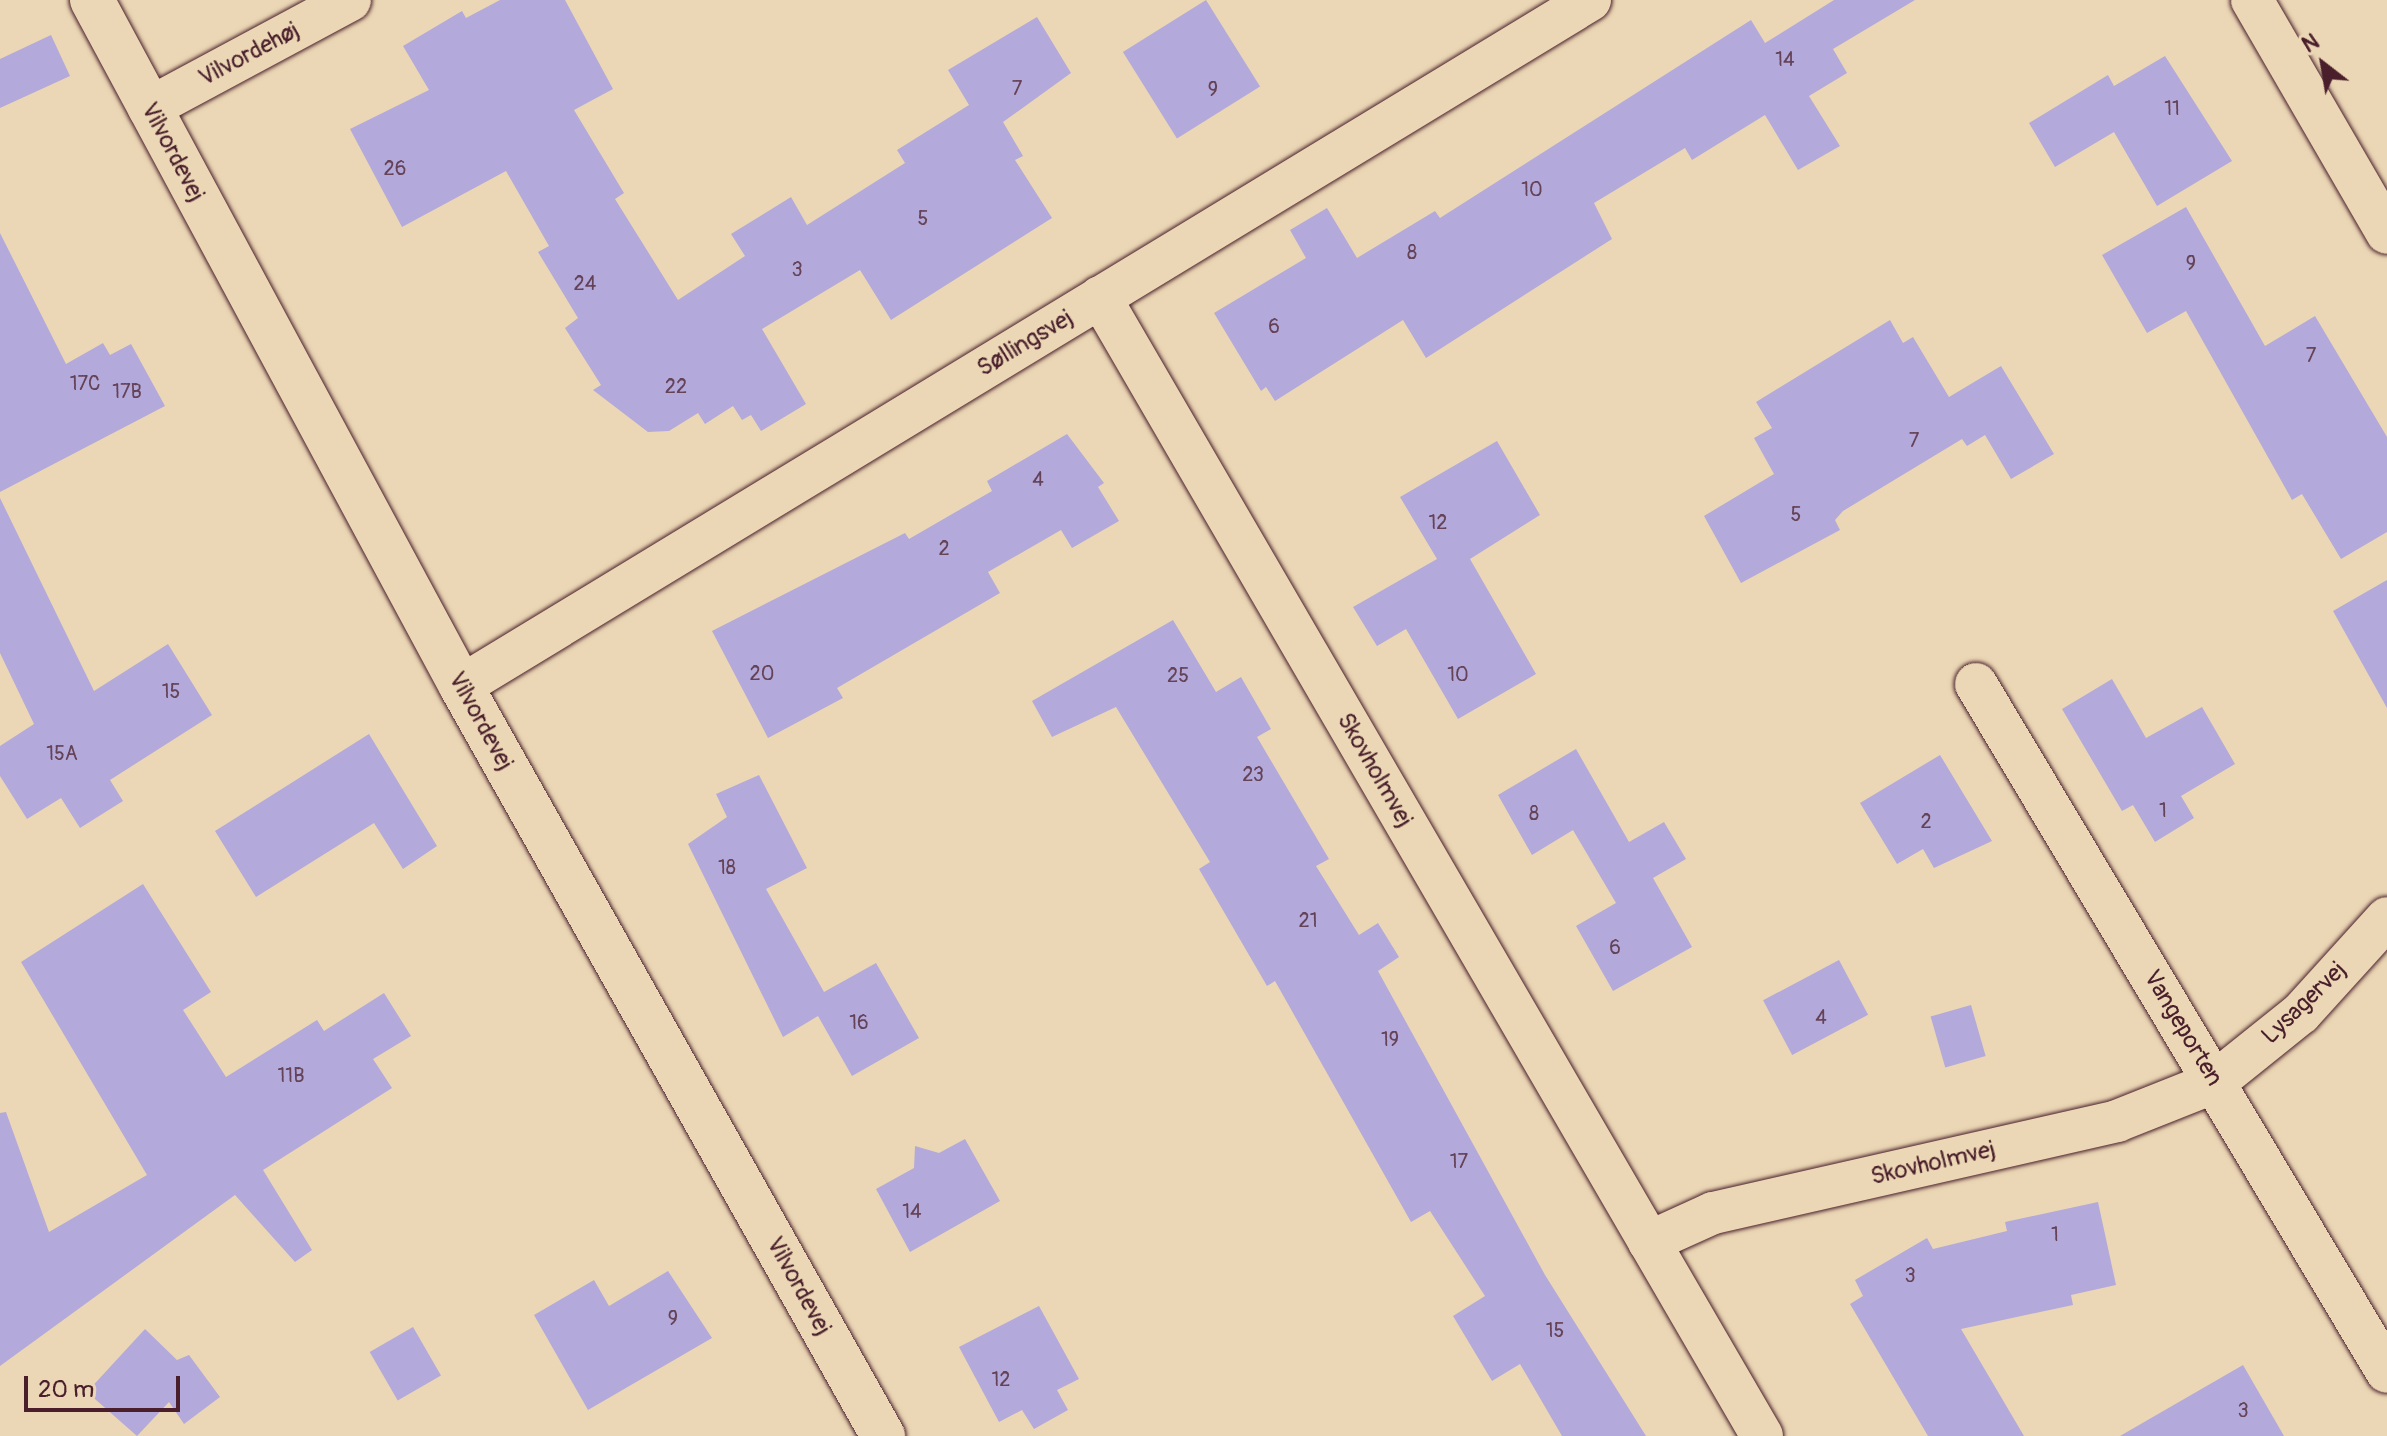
<!DOCTYPE html>
<meta charset="utf-8">
<style>
body{margin:0}
#map{position:relative;width:2387px;height:1436px;overflow:hidden;background:#ebd7b5;font-family:Pangolin,sans-serif}
div>[style]{position:absolute}
.building>*{inset:0;background:#b3a9da;transform-origin:0 0}
.roads{filter:drop-shadow(0 0 2px #4a1f2b) drop-shadow(0 0 2px #4a1f2b)}
.street>*{height:42px;margin:-21px;padding:0 21px;transform-origin:21px;border-radius:21px;background:#ebd7b5}
.secondary>*{height:44px;margin:-22px;padding:0 22px;transform-origin:22px;border-radius:22px;background:#ebd7b5}
span{translate:-50% -50%;white-space:nowrap;text-align:center;line-height:1.15;-webkit-text-stroke:6px #ebd7b5;paint-order:stroke}
.number-label{font-size:20px;color:#644257}
.number-label span{-webkit-text-stroke-width:0}
.street-label{font-size:24px;color:#4a1f2b}
.north{position:absolute;left:2283px;top:24px;width:80px;height:80px;-webkit-text-stroke:6px #ebd7b5;paint-order:stroke;rotate:329deg;font-size:22px;font-weight:700;line-height:32px;text-align:center;color:#4a1f2b}
.north::after{content:'';display:block;margin:auto;width:28px;height:36px;background:#4a1f2b;clip-path:polygon(50% 0,100% 100%,50% 72%,0 100%)}
.scale{position:absolute;left:24px;top:1376px;width:156px;height:36px;box-sizing:border-box;border:4px solid #4a1f2b;border-top:0;padding-left:10px;font-size:24px;line-height:28px;white-space:nowrap;color:#4a1f2b;-webkit-text-stroke:6px #ebd7b5;paint-order:stroke}
</style>
<div id="map">
<div class="building">
<div style="clip-path:polygon(500px 0,565px 0,613px 89px,574px 110px,624px 193px,615px 199px,678px 300px,745px 256px,731px 234px,791px 197px,807px 225px,905px 163px,897px 150px,969px 105px,948px 70px,1037px 17px,1071px 73px,1003px 122px,1023px 156px,1015px 160px,1052px 218px,891px 320px,860px 270px,762px 329px,806px 404px,761px 431px,751px 415px,742px 420px,733px 406px,705px 424px,698px 413px,669px 431px,648px 432px,593px 390px,601px 385px,565px 328px,578px 318px,538px 252px,549px 246px,506px 171px,402px 227px,350px 129px,429px 90px,403px 46px,462px 11px,466px 18px)"></div>
<div style="left:1206px;top:0;width:102px;height:98px;rotate:58deg"></div>
<div style="clip-path:polygon(1834px 0,1915px 0,1833px 49px,1847px 73px,1809px 96px,1840px 146px,1798px 170px,1765px 115px,1692px 160px,1685px 148px,1594px 203px,1612px 239px,1426px 358px,1403px 320px,1275px 401px,1266px 387px,1261px 391px,1214px 313px,1306px 258px,1290px 230px,1327px 208px,1357px 258px,1435px 211px,1440px 218px,1751px 20px,1765px 43px)"></div>
<div style="clip-path:polygon(51px 35px,70px 76px,0 108px,0 59px)"></div>
<div style="clip-path:polygon(2165px 56px,2232px 161px,2157px 206px,2114px 132px,2055px 167px,2029px 123px,2108px 75px,2114px 86px)"></div>
<div style="clip-path:polygon(2186px 207px,2265px 346px,2315px 316px,2387px 437px,2387px 532px,2341px 559px,2302px 494px,2292px 500px,2186px 311px,2147px 333px,2102px 255px)"></div>
<div style="clip-path:polygon(0 233px,66px 364px,103px 343px,110px 355px,131px 344px,165px 406px,0 492px)"></div>
<div style="clip-path:polygon(1890px 320px,1903px 343px,1913px 337px,1949px 397px,2001px 366px,2054px 454px,2011px 479px,1985px 435px,1967px 446px,1962px 439px,1843px 511px,1835px 520px,1840px 530px,1741px 583px,1704px 516px,1774px 474px,1754px 438px,1772px 428px,1756px 402px)"></div>
<div style="clip-path:polygon(1067px 434px,1104px 483px,1098px 487px,1119px 521px,1072px 548px,1061px 530px,988px 572px,1000px 593px,837px 688px,843px 698px,768px 738px,712px 631px,905px 533px,909px 539px,992px 491px,987px 481px)"></div>
<div style="clip-path:polygon(1497px 441px,1540px 515px,1470px 559px,1536px 674px,1458px 719px,1406px 629px,1377px 646px,1353px 607px,1437px 559px,1400px 497px)"></div>
<div style="clip-path:polygon(0 498px,94px 691px,168px 644px,212px 715px,110px 780px,123px 801px,80px 828px,61px 798px,27px 819px,0 776px,0 746px,34px 724px,0 653px)"></div>
<div style="clip-path:polygon(2387px 580px,2387px 708px,2333px 611px)"></div>
<div style="clip-path:polygon(1173px 620px,1216px 692px,1241px 677px,1271px 729px,1257px 737px,1329px 859px,1316px 866px,1359px 935px,1378px 923px,1399px 957px,1378px 971px,1545px 1275px,1646px 1436px,1562px 1436px,1520px 1364px,1492px 1381px,1453px 1316px,1485px 1296px,1430px 1211px,1411px 1222px,1275px 981px,1267px 986px,1199px 869px,1210px 862px,1116px 707px,1052px 737px,1032px 701px)"></div>
<div style="clip-path:polygon(2112px 679px,2146px 738px,2202px 707px,2235px 764px,2181px 796px,2194px 818px,2155px 842px,2133px 805px,2122px 811px,2062px 709px)"></div>
<div style="clip-path:polygon(369px 734px,437px 846px,403px 869px,374px 823px,256px 897px,215px 831px)"></div>
<div style="clip-path:polygon(1576px 749px,1629px 842px,1664px 822px,1686px 859px,1653px 878px,1692px 947px,1613px 991px,1576px 926px,1616px 903px,1573px 830px,1532px 855px,1498px 795px)"></div>
<div style="clip-path:polygon(1940px 755px,1992px 841px,1934px 868px,1923px 849px,1897px 864px,1860px 803px)"></div>
<div style="clip-path:polygon(759px 775px,807px 868px,766px 889px,824px 992px,876px 963px,919px 1038px,852px 1076px,818px 1016px,783px 1037px,688px 844px,727px 817px,716px 794px)"></div>
<div style="clip-path:polygon(143px 884px,211px 992px,183px 1010px,226px 1077px,317px 1020px,324px 1031px,384px 993px,411px 1036px,373px 1059px,392px 1088px,263px 1170px,312px 1250px,295px 1262px,235px 1195px,0 1366px,0 1113px,6px 1112px,49px 1232px,147px 1175px,21px 962px)"></div>
<div style="left:1839px;top:960px;width:62px;height:86px;rotate:62deg"></div>
<div style="left:1971px;top:1005px;width:53px;height:42px;rotate:74deg"></div>
<div style="clip-path:polygon(965px 1139px,1000px 1201px,910px 1252px,876px 1189px,914px 1168px,915px 1146px,939px 1153px)"></div>
<div style="clip-path:polygon(2098px 1202px,2116px 1285px,2071px 1295px,2073px 1305px,1961px 1329px,2024px 1436px,1928px 1436px,1850px 1304px,1863px 1296px,1855px 1280px,1927px 1238px,1933px 1249px,2007px 1231px,2005px 1222px)"></div>
<div style="clip-path:polygon(668px 1271px,712px 1338px,588px 1410px,534px 1315px,594px 1280px,609px 1306px)"></div>
<div style="clip-path:polygon(1039px 1306px,1079px 1379px,1057px 1390px,1068px 1410px,1034px 1429px,1022px 1410px,999px 1422px,959px 1347px)"></div>
<div style="left:413px;top:1327px;width:56px;height:50px;rotate:60deg"></div>
<div style="clip-path:polygon(145px 1329px,177px 1360px,189px 1355px,220px 1397px,184px 1424px,169px 1402px,137px 1436px,87px 1392px)"></div>
<div style="clip-path:polygon(2243px 1365px,2284px 1436px,2120px 1436px)"></div>
</div>
<div class="roads">
<div class="street">
<div style="left:2252px;top:0;width:269px;rotate:59.9deg"></div>
<div style="left:149px;top:108px;width:228px;rotate:-28.2deg"></div>
<div style="left:1100px;top:297px;width:1317px;rotate:59.83deg"></div>
<div style="left:1976px;top:684px;width:801px;rotate:59.15deg"></div>
<div style="left:461px;top:686px;width:1321px;rotate:-31.28deg"></div>
<div style="left:1649px;top:1242px;width:70px;rotate:-24.4deg"></div>
<div style="left:1713px;top:1213px;width:414px;rotate:-12.8deg"></div>
<div style="left:2117px;top:1121px;width:105px;rotate:-21.7deg"></div>
<div style="left:2215px;top:1082px;width:110px;rotate:-38.7deg"></div>
<div style="left:2301px;top:1013px;width:128px;rotate:-47.8deg"></div>
</div>
<div class="secondary">
<div style="left:92px;top:0;width:779px;rotate:61.72deg"></div>
<div style="left:461px;top:686px;width:861px;rotate:60.63deg"></div>
</div>
</div>
<div class="number-label">
<span style="left:1785px;top:59px">14</span>
<span style="left:1017px;top:88px">7</span>
<span style="left:1213px;top:89px">9</span>
<span style="left:2172px;top:108px">11</span>
<span style="left:395px;top:168px">26</span>
<span style="left:1532px;top:189px">10</span>
<span style="left:923px;top:218px">5</span>
<span style="left:1412px;top:252px">8</span>
<span style="left:2191px;top:263px">9</span>
<span style="left:797px;top:269px">3</span>
<span style="left:585px;top:283px">24</span>
<span style="left:1274px;top:326px">6</span>
<span style="left:2311px;top:355px">7</span>
<span style="left:85px;top:383px">17C</span>
<span style="left:676px;top:386px">22</span>
<span style="left:127px;top:391px">17B</span>
<span style="left:1914px;top:440px">7</span>
<span style="left:1038px;top:479px">4</span>
<span style="left:1796px;top:514px">5</span>
<span style="left:1438px;top:522px">12</span>
<span style="left:944px;top:548px">2</span>
<span style="left:762px;top:673px">20</span>
<span style="left:1458px;top:674px">10</span>
<span style="left:1178px;top:675px">25</span>
<span style="left:171px;top:691px">15</span>
<span style="left:62px;top:753px">15A</span>
<span style="left:1253px;top:774px">23</span>
<span style="left:2163px;top:810px">1</span>
<span style="left:1534px;top:813px">8</span>
<span style="left:1926px;top:821px">2</span>
<span style="left:727px;top:867px">18</span>
<span style="left:1308px;top:920px">21</span>
<span style="left:1615px;top:947px">6</span>
<span style="left:1821px;top:1017px">4</span>
<span style="left:859px;top:1022px">16</span>
<span style="left:1390px;top:1039px">19</span>
<span style="left:291px;top:1075px">11B</span>
<span style="left:1459px;top:1161px">17</span>
<span style="left:912px;top:1211px">14</span>
<span style="left:2055px;top:1234px">1</span>
<span style="left:1910px;top:1275px">3</span>
<span style="left:673px;top:1318px">9</span>
<span style="left:1555px;top:1330px">15</span>
<span style="left:1001px;top:1379px">12</span>
<span style="left:2243px;top:1410px">3</span>
</div>
<div class="street-label">
<span style="left:249px;top:54px;rotate:-28deg">Vilvordehøj</span>
<span style="left:173px;top:152px;rotate:62deg">Vilvordevej</span>
<span style="left:1025px;top:343px;rotate:-31deg">Søllingsvej</span>
<span style="left:481px;top:721px;rotate:61deg">Vilvordevej</span>
<span style="left:1375px;top:770px;rotate:60deg">Skovholmvej</span>
<span style="left:2304px;top:1003px;rotate:-44deg">Lysagervej</span>
<span style="left:2183px;top:1028px;rotate:59deg">Vangeporten</span>
<span style="left:1933px;top:1163px;rotate:-13deg">Skovholmvej</span>
<span style="left:799px;top:1286px;rotate:61deg">Vilvordevej</span>
</div>
<div class="north">N</div>
<div class="scale">20 m</div>
</div>
